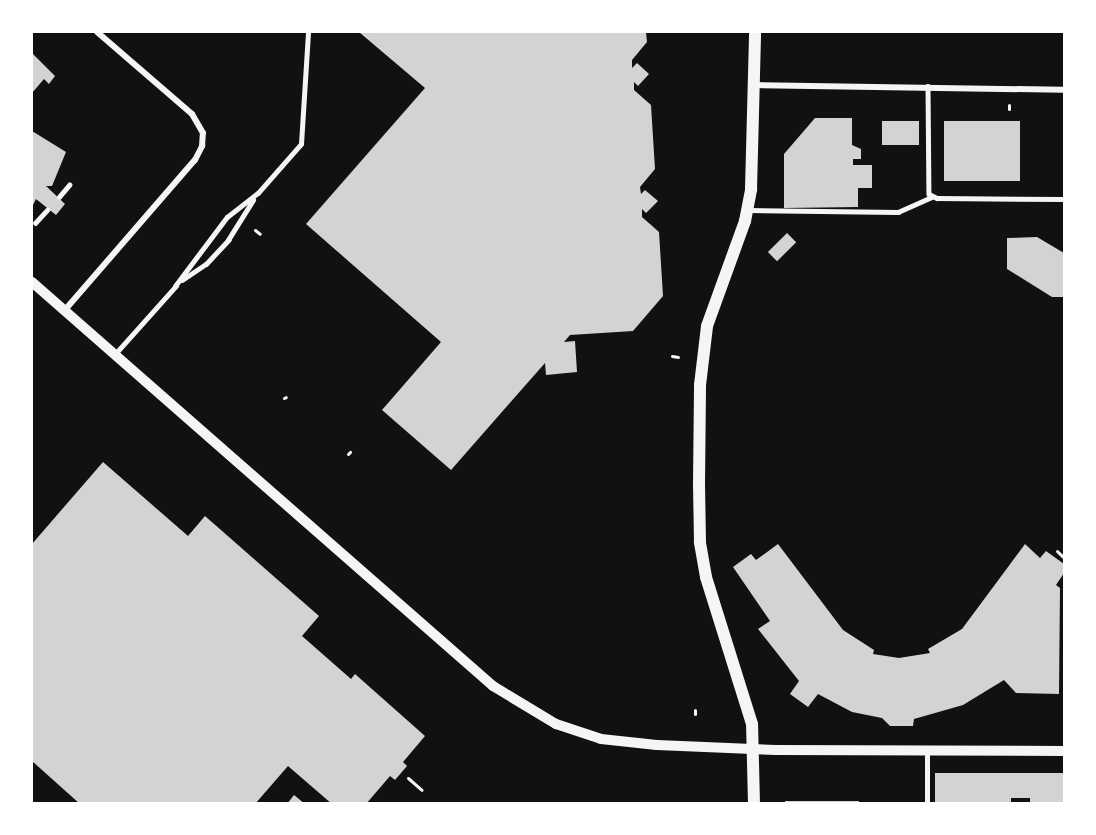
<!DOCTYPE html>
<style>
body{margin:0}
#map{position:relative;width:1096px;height:835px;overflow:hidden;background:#111;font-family:"DM Sans",sans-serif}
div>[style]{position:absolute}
.building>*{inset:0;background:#d3d3d3;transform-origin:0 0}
.path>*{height:3px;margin:-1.5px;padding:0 1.5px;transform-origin:1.5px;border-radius:1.5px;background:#f5f5f5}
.service>*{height:4.5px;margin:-2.25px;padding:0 2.25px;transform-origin:2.25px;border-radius:2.25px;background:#f5f5f5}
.minor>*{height:6px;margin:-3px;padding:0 3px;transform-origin:3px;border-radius:3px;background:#f5f5f5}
.tertiary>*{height:10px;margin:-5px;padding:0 5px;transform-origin:5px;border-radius:5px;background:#f5f5f5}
.secondary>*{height:12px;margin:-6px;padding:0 6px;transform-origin:6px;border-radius:6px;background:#f5f5f5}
span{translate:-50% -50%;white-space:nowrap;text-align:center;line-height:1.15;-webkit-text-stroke:4.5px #fff;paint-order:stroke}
.frame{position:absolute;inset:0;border:33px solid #fff;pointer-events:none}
</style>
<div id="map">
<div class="building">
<div style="clip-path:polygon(359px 32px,646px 32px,647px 42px,632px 60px,632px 68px,637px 63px,649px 74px,638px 86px,634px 82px,634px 90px,651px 105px,655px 169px,640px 187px,641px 194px,645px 190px,658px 201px,646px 213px,642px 209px,642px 217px,659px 232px,663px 296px,633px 331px,570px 335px,564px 342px,575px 341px,577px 372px,546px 375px,545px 363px,451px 470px,382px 410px,441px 342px,306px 224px,425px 88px)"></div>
<div style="clip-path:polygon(32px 53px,55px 76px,49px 84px,44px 79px,32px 93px)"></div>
<div style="clip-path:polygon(815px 118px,852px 118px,852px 145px,861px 149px,861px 159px,853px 159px,853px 165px,872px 165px,872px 188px,858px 188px,858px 207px,784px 208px,784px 154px)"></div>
<div style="left:882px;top:121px;width:37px;height:24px"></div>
<div style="left:944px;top:121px;width:76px;height:60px"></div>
<div style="clip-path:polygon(32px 131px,66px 152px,52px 186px,46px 186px,65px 204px,56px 215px,36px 199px,32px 207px)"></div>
<div style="left:787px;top:233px;width:13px;height:27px;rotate:45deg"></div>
<div style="clip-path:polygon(1037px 237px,1064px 253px,1064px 297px,1052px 297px,1007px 269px,1007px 238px)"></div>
<div style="clip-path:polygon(103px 462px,188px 536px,205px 516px,319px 616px,302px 636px,351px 679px,355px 674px,425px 736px,403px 762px,407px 766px,395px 780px,390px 776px,366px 804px,332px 804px,288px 766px,255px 804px,80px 804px,32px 761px,32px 544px)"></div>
<div style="clip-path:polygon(778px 544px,843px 630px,874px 650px,873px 654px,899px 658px,930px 653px,928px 649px,962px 629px,1025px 544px,1040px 558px,1046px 551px,1064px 564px,1064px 573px,1056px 585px,1060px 588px,1059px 694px,1016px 693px,1004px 680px,963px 705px,914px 719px,913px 726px,890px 726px,882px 718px,852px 712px,818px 694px,808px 707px,790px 694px,799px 681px,758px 629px,770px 621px,733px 567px,751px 554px,756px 560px)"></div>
<div style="clip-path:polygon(935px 773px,1064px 773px,1064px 804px,1030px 804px,1030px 798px,1011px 798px,1011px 804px,935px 804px)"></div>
<div style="clip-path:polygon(294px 795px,305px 804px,287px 804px)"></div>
<div style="left:785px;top:801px;width:74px;height:3px"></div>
</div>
<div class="path">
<div style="left:1009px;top:109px;width:4px;rotate:-90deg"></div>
<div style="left:255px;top:230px;width:6px;rotate:39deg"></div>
<div style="left:672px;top:356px;width:6px;rotate:9deg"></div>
<div style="left:284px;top:398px;width:2px;rotate:-27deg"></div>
<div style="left:348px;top:454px;width:3px;rotate:-45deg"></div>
<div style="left:1057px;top:551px;width:8px;rotate:45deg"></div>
<div style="left:695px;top:714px;width:4px;rotate:-90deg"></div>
<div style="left:408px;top:778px;width:18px;rotate:41deg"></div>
</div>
<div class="service">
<div style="left:928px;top:86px;width:108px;rotate:89.5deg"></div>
<div style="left:929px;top:194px;width:9px;rotate:27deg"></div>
<div style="left:937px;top:198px;width:127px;rotate:0.5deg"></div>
<div style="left:59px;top:197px;width:16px;rotate:-50deg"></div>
<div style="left:748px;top:210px;width:150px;rotate:0.8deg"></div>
<div style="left:898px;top:212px;width:37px;rotate:-24deg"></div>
<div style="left:35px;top:223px;width:18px;rotate:-47deg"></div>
<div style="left:182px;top:280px;width:29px;rotate:-34deg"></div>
<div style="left:206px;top:264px;width:33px;rotate:-47deg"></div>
<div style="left:228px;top:240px;width:47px;rotate:-58deg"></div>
<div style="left:175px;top:286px;width:86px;rotate:-53deg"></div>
<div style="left:227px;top:217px;width:39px;rotate:-38deg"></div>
<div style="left:258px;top:193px;width:65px;rotate:-48.7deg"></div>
<div style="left:301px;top:144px;width:112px;rotate:-86.4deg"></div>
<div style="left:116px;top:353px;width:90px;rotate:-48.2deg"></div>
<div style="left:927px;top:804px;width:52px;rotate:-90deg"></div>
</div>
<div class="minor">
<div style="left:754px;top:85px;width:310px;rotate:0.9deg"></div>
<div style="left:64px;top:311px;width:200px;rotate:-49.1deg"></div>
<div style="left:195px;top:160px;width:16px;rotate:-63deg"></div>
<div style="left:202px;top:146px;width:13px;rotate:-86deg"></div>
<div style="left:203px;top:133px;width:22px;rotate:-120deg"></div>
<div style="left:192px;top:114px;width:125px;rotate:-139.2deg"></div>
</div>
<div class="tertiary">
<div style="left:32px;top:282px;width:613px;rotate:41.23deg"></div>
<div style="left:493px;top:686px;width:74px;rotate:31.1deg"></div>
<div style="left:556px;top:724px;width:47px;rotate:18.4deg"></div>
<div style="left:601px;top:739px;width:56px;rotate:6.1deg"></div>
<div style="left:657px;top:745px;width:119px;rotate:2.4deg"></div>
<div style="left:776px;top:750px;width:288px;rotate:0.2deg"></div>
</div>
<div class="secondary">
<div style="left:754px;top:804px;width:80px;rotate:-91.4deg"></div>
<div style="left:752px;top:724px;width:154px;rotate:-107.4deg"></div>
<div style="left:706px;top:577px;width:36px;rotate:-100deg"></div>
<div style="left:700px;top:542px;width:58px;rotate:-91deg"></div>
<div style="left:699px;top:484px;width:99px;rotate:-89.4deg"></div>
<div style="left:700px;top:385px;width:59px;rotate:-83.2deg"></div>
<div style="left:707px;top:326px;width:112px;rotate:-70.1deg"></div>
<div style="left:745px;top:221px;width:33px;rotate:-79deg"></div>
<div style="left:751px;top:189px;width:157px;rotate:-88.5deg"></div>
</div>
<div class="frame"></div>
</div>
